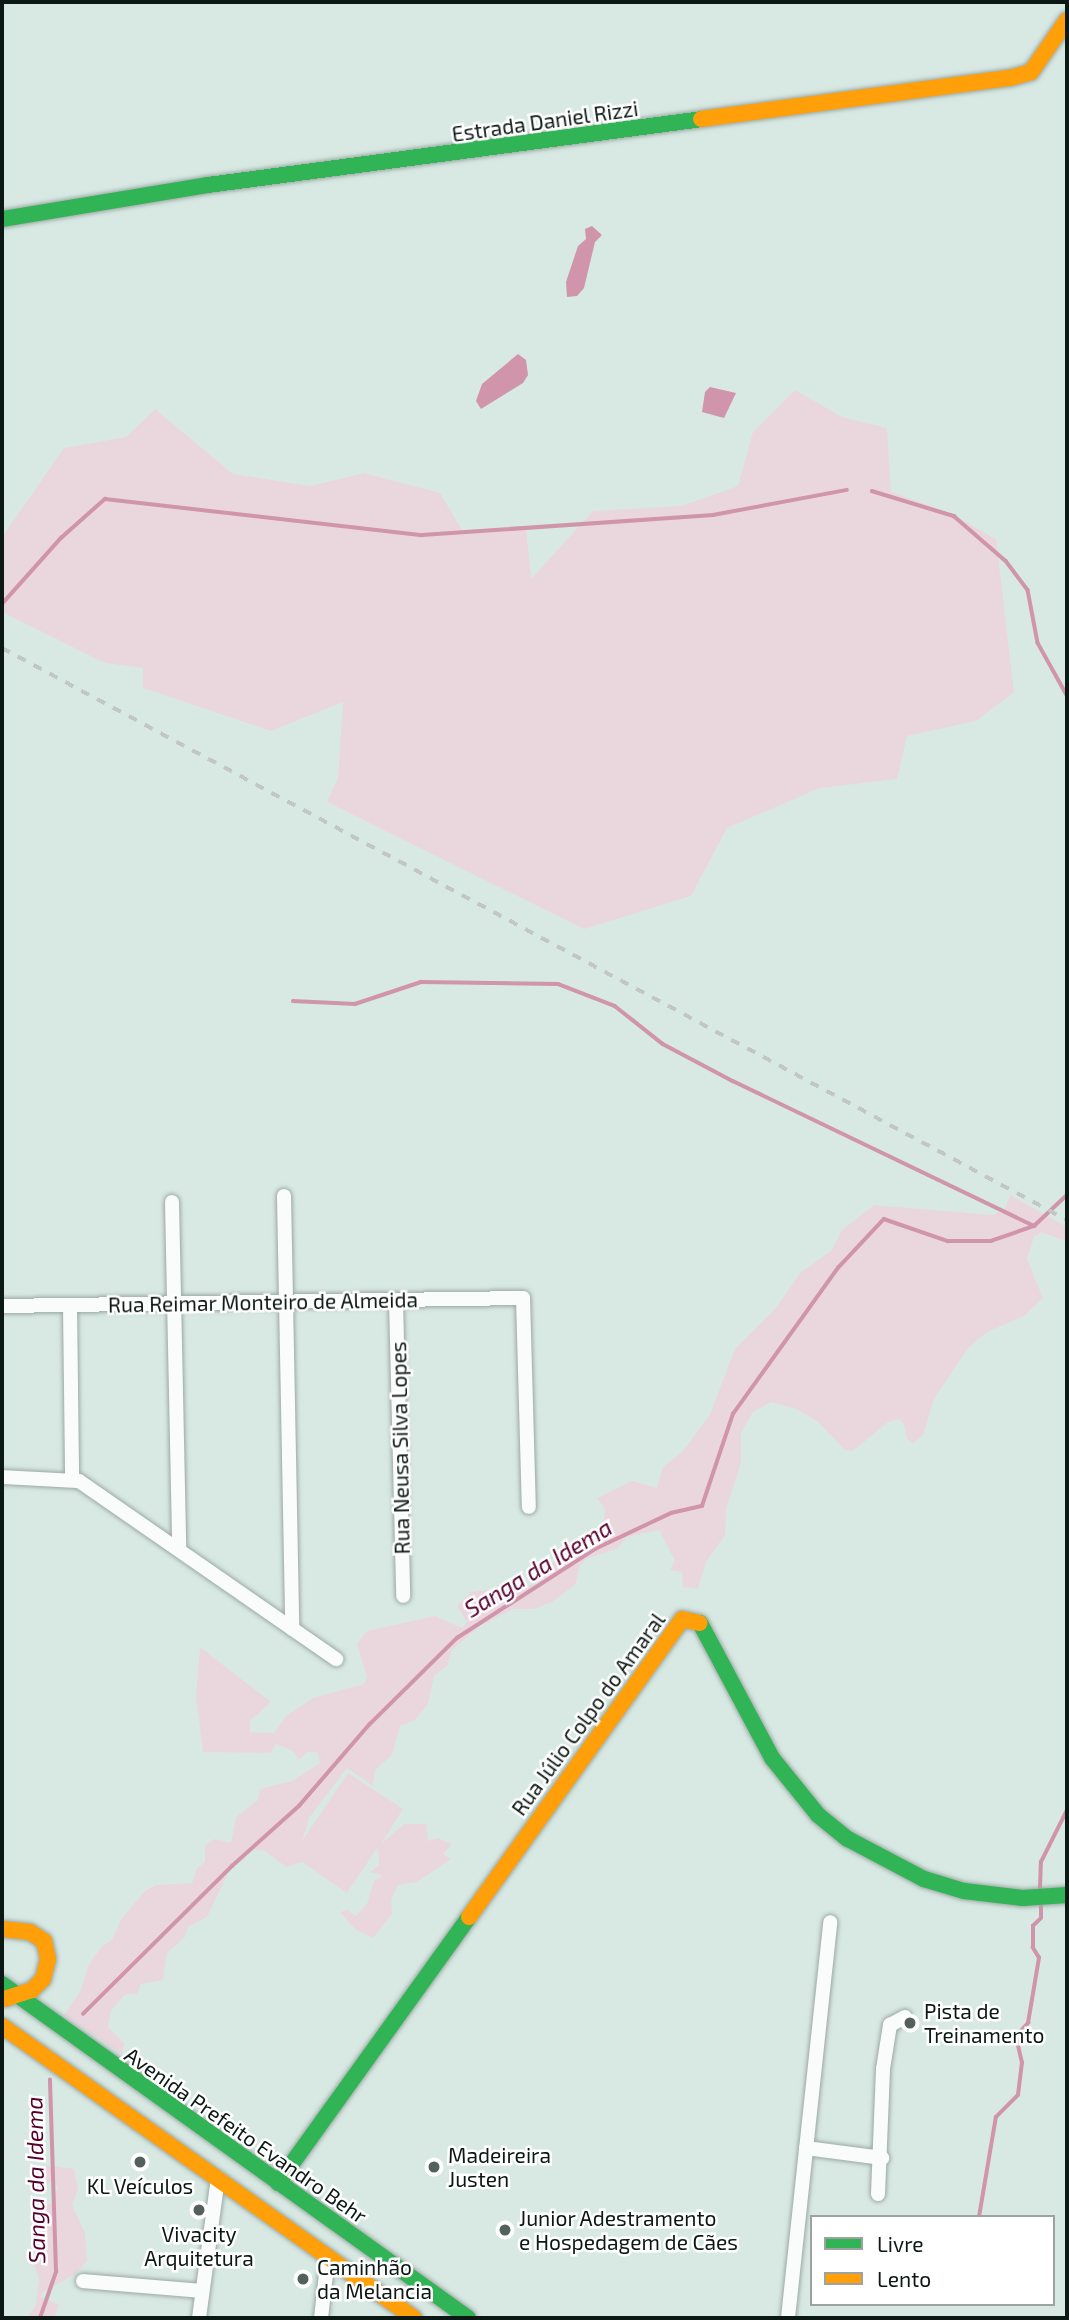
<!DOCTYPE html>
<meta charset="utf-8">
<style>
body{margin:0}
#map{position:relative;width:1069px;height:2320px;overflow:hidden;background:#d8e9e3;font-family:"Exo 2",sans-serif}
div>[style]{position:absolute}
.green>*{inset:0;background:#ead7dd}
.water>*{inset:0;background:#d094ab}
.stream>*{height:3.5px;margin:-1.75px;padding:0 1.75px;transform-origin:1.75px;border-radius:1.75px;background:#d094ab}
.roads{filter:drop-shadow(0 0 2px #9ca9a4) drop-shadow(0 0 2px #9ca9a4)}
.street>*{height:14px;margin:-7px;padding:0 7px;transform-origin:7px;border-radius:7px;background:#f9fcfb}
.fast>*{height:16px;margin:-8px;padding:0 8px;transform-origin:8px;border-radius:8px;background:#30b455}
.slow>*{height:16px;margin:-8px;padding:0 8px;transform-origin:8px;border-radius:8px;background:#ff9f0a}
.rail>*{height:3.5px;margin-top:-1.75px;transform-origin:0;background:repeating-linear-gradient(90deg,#c2c6c4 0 9px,transparent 0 18px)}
.dots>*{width:19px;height:19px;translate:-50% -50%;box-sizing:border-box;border:4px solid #fff;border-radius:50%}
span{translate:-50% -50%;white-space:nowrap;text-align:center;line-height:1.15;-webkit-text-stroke:5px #fff;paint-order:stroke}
.street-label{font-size:21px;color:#0c1814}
.poi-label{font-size:21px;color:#0c1814}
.left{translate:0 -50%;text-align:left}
.water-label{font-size:23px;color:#57002e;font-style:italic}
.frame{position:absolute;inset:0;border:4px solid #0c1814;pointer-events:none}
.legend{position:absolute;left:810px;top:2215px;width:245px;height:91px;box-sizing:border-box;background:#fff;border:2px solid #9ea3a1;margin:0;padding:9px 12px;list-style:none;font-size:21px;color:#0c1814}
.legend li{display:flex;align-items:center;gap:14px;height:35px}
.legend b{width:35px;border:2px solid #9ea3a1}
</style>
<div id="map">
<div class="green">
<div style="clip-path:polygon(795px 390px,842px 417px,887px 428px,891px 492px,950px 513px,996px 539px,1014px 692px,976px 721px,907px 736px,897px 779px,820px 788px,727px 828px,691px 896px,584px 929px,327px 802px,338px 778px,343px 702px,271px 731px,143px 688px,143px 668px,105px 663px,2px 612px,2px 537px,64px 448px,126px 437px,155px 409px,233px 474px,311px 486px,364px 473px,440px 493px,462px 530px,526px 527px,531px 579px,593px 511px,681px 506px,738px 486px,753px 432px)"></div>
<div style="clip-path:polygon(1010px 1195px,1067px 1227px,1067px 1242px,1041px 1232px,1034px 1237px,1027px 1259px,1043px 1298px,1024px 1316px,987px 1332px,968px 1348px,934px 1399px,923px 1435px,913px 1443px,907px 1439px,904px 1424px,899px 1419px,888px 1422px,853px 1451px,845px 1450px,817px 1421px,796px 1409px,771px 1402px,753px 1412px,741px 1433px,741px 1463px,726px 1509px,725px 1535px,706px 1562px,698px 1589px,683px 1587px,682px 1572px,670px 1570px,675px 1561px,659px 1530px,627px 1537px,618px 1548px,586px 1559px,579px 1567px,576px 1584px,552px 1602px,534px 1609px,513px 1609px,480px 1626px,452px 1650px,447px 1666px,434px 1676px,428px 1704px,414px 1721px,400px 1726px,392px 1755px,375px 1770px,373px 1786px,347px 1768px,309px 1818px,302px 1841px,348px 1773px,403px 1809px,381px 1844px,404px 1824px,426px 1824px,428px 1841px,438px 1838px,452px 1844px,443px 1854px,451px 1859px,417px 1882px,398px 1885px,391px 1900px,392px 1914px,373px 1938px,356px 1930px,340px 1912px,348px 1910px,356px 1916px,367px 1904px,374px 1880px,383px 1876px,370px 1872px,379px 1865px,378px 1847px,347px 1893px,302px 1862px,286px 1867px,265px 1851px,248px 1849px,244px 1860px,233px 1863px,207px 1917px,188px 1927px,185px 1937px,167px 1953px,163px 1980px,141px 1984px,137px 1994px,126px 1994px,111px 2010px,108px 2027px,124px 2043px,122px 2054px,64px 2015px,80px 1992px,89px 1964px,102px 1946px,112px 1940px,122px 1918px,145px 1891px,156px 1885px,192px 1883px,197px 1868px,205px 1862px,205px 1845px,215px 1839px,231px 1843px,236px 1817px,258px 1800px,260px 1789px,292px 1781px,320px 1763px,317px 1752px,307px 1752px,299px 1760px,293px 1751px,276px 1744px,270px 1753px,203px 1752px,196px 1696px,200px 1647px,271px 1702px,250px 1721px,250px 1732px,274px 1733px,286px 1716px,313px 1698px,364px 1684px,367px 1677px,357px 1644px,367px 1631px,435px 1616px,462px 1628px,467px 1622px,457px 1606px,471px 1592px,532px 1585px,565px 1550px,586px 1547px,595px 1540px,603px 1532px,605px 1509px,597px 1498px,632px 1481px,657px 1488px,663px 1467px,683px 1451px,710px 1414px,735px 1349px,776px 1308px,801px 1272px,832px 1250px,842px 1230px,874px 1205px,993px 1215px,1005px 1209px)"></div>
<div style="clip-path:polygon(44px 2165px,74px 2169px,78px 2189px,72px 2205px,85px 2233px,87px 2261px,75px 2274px,42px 2293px,41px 2297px,59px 2305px,54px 2318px,27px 2318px,36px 2305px,39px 2279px,30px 2254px,43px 2249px,46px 2239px,32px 2210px,53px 2203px,58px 2187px,52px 2179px,44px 2189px,31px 2181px,31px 2169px)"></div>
</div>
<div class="water">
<div style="clip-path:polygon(592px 226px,602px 235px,595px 242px,584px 288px,577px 296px,567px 297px,566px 282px,578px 246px,586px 239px,585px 229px)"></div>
<div style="clip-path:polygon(518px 354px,526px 360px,528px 375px,523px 383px,481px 409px,476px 401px,482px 384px)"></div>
<div style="clip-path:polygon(710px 387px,736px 393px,724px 418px,702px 412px,705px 392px)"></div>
</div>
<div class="stream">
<div style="left:872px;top:491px;width:86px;rotate:17deg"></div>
<div style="left:954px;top:516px;width:69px;rotate:40.9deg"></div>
<div style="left:1006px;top:561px;width:36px;rotate:53deg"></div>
<div style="left:1028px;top:590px;width:54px;rotate:79.3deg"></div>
<div style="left:1038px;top:643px;width:60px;rotate:60.9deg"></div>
<div style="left:2px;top:604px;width:89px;rotate:-48.2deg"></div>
<div style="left:61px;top:538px;width:59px;rotate:-41.6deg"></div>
<div style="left:105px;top:499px;width:319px;rotate:6.5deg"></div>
<div style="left:422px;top:535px;width:292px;rotate:-3.9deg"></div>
<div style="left:713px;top:515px;width:136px;rotate:-10.6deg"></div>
<div style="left:293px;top:1001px;width:62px;rotate:2.8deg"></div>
<div style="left:355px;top:1004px;width:70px;rotate:-18.4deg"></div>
<div style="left:421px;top:982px;width:137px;rotate:0.8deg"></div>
<div style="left:558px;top:984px;width:61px;rotate:21.1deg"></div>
<div style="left:615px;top:1006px;width:61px;rotate:38.4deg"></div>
<div style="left:663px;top:1044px;width:79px;rotate:27.9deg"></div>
<div style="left:733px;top:1081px;width:334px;rotate:25.7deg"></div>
<div style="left:1040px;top:1888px;width:26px;rotate:-88deg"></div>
<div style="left:1041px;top:1862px;width:58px;rotate:-63.4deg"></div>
<div style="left:83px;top:2014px;width:210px;rotate:-44.8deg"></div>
<div style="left:232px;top:1866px;width:90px;rotate:-41.8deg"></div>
<div style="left:299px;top:1806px;width:107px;rotate:-49.2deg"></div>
<div style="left:369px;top:1725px;width:124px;rotate:-44.7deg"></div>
<div style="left:457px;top:1638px;width:164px;rotate:-32.8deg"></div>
<div style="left:595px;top:1549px;width:84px;rotate:-25.3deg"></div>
<div style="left:671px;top:1513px;width:32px;rotate:-13deg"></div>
<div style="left:702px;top:1506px;width:97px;rotate:-71.4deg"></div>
<div style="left:733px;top:1414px;width:180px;rotate:-54.3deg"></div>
<div style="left:838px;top:1268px;width:67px;rotate:-46.8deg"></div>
<div style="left:884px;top:1219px;width:68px;rotate:19deg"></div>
<div style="left:948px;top:1241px;width:43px"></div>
<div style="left:991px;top:1241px;width:46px;rotate:-19.2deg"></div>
<div style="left:1034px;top:1226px;width:45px;rotate:-43.2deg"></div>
<div style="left:979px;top:2217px;width:101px;rotate:-80.4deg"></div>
<div style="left:996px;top:2117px;width:31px;rotate:-45deg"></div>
<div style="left:1018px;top:2095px;width:32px;rotate:-83deg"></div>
<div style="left:1022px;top:2063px;width:28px;rotate:-103deg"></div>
<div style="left:1016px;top:2036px;width:18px;rotate:-47deg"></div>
<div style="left:1028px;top:2023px;width:66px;rotate:-80.4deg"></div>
<div style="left:1039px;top:1958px;width:12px;rotate:-121deg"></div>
<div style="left:1033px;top:1948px;width:22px;rotate:-90deg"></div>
<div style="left:1033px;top:1926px;width:11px;rotate:-45deg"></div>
<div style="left:1041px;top:1918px;width:11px;rotate:-90deg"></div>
<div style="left:40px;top:2318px;width:49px;rotate:-70.8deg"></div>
<div style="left:56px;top:2272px;width:192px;rotate:-91.8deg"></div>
</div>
<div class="roads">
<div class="street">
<div style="left:284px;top:1196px;width:433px;rotate:88.9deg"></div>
<div style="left:172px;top:1202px;width:345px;rotate:88.8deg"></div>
<div style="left:396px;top:1300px;width:296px;rotate:88.6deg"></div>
<div style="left:70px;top:1305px;width:173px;rotate:89.3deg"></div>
<div style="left:2px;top:1306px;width:521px;rotate:-0.88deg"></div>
<div style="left:523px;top:1298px;width:209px;rotate:88.4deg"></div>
<div style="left:2px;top:1477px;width:77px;rotate:3deg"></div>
<div style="left:79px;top:1481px;width:313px;rotate:34.7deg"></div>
<div style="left:806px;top:2148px;width:77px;rotate:7.5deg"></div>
<div style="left:878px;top:2194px;width:125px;rotate:-87.7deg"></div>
<div style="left:883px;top:2069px;width:45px;rotate:-81deg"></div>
<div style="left:890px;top:2025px;width:17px;rotate:-28deg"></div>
<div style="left:83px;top:2281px;width:119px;rotate:4.8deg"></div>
<div style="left:199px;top:2318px;width:141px;rotate:-82.3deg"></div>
<div style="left:321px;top:2318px;width:61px;rotate:-83.5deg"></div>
<div style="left:788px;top:2318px;width:398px;rotate:-83.9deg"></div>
</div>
<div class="fast">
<div style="left:2px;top:219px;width:209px;rotate:-9.4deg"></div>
<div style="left:208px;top:185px;width:497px;rotate:-7.6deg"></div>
<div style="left:700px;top:1623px;width:153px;rotate:61.9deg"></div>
<div style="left:772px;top:1758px;width:73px;rotate:51.1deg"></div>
<div style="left:818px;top:1815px;width:38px;rotate:39deg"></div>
<div style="left:848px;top:1839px;width:86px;rotate:27.8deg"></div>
<div style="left:924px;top:1879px;width:42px;rotate:16.7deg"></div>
<div style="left:964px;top:1891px;width:59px;rotate:6.8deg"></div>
<div style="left:1023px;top:1898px;width:44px;rotate:-3.9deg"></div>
<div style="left:2px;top:1984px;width:573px;rotate:35.63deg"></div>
<div style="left:278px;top:2183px;width:327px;rotate:-54.3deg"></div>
</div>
<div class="slow">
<div style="left:701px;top:119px;width:312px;rotate:-7.6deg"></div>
<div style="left:1010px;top:78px;width:22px;rotate:-16deg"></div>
<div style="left:1031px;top:72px;width:63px;rotate:-55.3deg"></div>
<div style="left:469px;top:1917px;width:366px;rotate:-54.4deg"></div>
<div style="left:682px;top:1619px;width:18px;rotate:13deg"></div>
<div style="left:2px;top:1929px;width:28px;rotate:6deg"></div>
<div style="left:30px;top:1932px;width:17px;rotate:33deg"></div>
<div style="left:44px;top:1941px;width:18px;rotate:77deg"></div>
<div style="left:48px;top:1959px;width:21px;rotate:104deg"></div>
<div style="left:43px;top:1979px;width:16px;rotate:135deg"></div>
<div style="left:32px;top:1990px;width:28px;rotate:162deg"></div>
<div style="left:2px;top:2026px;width:505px;rotate:35.33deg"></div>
</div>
</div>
<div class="rail">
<div style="left:2px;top:648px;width:1209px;rotate:28.24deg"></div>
</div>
<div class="dots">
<div style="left:910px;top:2023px;background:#53615c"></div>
<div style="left:140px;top:2162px;background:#53615c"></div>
<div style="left:434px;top:2167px;background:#53615c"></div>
<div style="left:199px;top:2210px;background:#53615c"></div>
<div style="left:505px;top:2230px;background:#53615c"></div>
<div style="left:303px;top:2279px;background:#53615c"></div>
</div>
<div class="street-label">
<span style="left:545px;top:121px;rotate:-8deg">Estrada Daniel Rizzi</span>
<span style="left:263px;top:1302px;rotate:-1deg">Rua Reimar Monteiro de Almeida</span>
<span style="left:400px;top:1448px;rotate:-91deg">Rua Neusa Silva Lopes</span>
<span style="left:588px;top:1714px;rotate:-54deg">Rua Júlio Colpo do Amaral</span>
<span style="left:246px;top:2135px;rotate:35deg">Avenida Prefeito Evandro Behr</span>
</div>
<div class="poi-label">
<span class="left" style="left:924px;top:2023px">Pista de<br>Treinamento</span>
<span class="left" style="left:448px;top:2167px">Madeireira<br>Justen</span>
<span style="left:140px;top:2186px">KL Veículos</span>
<span class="left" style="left:519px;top:2230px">Junior Adestramento<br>e Hospedagem de Cães</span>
<span style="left:199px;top:2246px">Vivacity<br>Arquitetura</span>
<span class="left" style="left:317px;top:2279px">Caminhão<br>da Melancia</span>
</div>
<div class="water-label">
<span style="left:538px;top:1568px;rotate:-31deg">Sanga da Idema</span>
<span style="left:35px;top:2180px;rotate:-91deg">Sanga da Idema</span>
</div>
<div class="frame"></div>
<ul class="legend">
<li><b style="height:9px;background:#30b455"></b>Livre</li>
<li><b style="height:9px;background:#ff9f0a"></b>Lento</li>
</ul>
</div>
